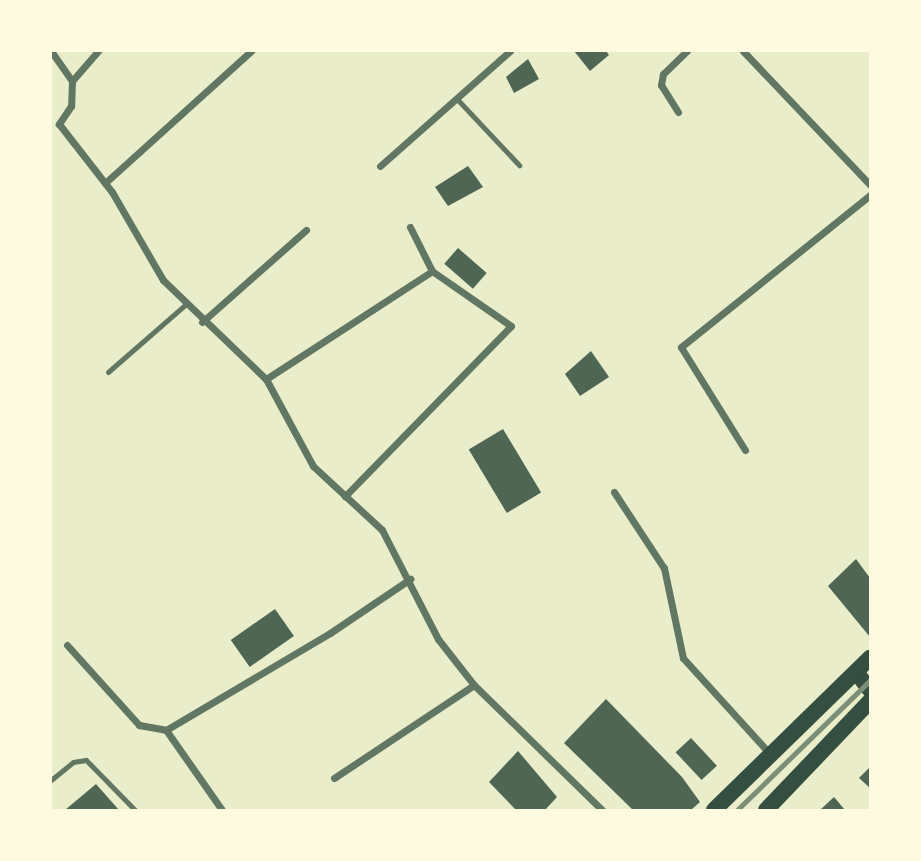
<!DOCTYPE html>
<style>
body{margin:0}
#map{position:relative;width:921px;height:861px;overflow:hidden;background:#e9edc9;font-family:"Fira Sans Condensed",sans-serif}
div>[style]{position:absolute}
.building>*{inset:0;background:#4f6655;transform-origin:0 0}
.service>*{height:5px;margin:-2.5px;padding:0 2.5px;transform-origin:2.5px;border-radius:2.5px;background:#617663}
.minor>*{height:7px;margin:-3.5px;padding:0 3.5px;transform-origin:3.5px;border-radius:3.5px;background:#617663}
.primary>*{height:16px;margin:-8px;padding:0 8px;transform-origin:8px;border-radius:8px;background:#344e41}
.rail>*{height:5px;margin:-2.5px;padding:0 2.5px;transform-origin:2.5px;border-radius:2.5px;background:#7c8e77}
span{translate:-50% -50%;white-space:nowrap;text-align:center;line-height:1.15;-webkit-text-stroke:7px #fefae0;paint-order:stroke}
.frame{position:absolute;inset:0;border:52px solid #fefae0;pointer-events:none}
</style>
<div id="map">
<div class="building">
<div style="clip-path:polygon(574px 51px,606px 51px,609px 55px,590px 71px)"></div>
<div style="clip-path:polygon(528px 59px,539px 79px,514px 93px,506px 77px)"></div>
<div style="clip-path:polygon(468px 166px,483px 187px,448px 206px,435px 187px)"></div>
<div style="left:458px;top:248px;width:38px;height:21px;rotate:41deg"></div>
<div style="clip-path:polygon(591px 351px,609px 377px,580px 396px,565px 374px)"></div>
<div style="left:503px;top:429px;width:74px;height:40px;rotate:59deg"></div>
<div style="clip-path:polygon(856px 559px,870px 578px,870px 637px,828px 586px)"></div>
<div style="left:275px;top:609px;width:33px;height:54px;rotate:55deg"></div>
<div style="clip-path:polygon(606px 699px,682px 777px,700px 802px,691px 810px,633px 810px,564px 743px)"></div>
<div style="left:691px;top:738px;width:38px;height:21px;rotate:47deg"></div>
<div style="clip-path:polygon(518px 751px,557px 797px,545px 810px,516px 810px,489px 782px)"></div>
<div style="clip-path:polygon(870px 767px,870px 788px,859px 778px)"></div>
<div style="clip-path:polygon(96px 784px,119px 810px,65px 810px)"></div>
<div style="clip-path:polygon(834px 797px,845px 810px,820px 810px)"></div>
</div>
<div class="service">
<div style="left:457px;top:99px;width:91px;rotate:46.8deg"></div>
<div style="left:108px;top:372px;width:103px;rotate:-41.1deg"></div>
<div style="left:51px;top:780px;width:28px;rotate:-39deg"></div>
<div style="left:73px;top:762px;width:13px;rotate:-9deg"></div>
<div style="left:86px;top:760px;width:70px;rotate:45.6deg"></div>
</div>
<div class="minor">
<div style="left:51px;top:51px;width:37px;rotate:55deg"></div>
<div style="left:72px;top:81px;width:25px;rotate:92deg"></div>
<div style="left:71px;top:106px;width:22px;rotate:124deg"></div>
<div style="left:59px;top:124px;width:86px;rotate:52.1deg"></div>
<div style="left:112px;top:192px;width:102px;rotate:59.9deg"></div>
<div style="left:163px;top:280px;width:143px;rotate:43.9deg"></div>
<div style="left:266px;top:379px;width:99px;rotate:61.6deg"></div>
<div style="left:313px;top:466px;width:94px;rotate:42.8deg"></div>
<div style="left:382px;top:530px;width:123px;rotate:62.8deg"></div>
<div style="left:438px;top:639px;width:58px;rotate:52deg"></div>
<div style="left:474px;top:685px;width:179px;rotate:44.3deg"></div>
<div style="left:743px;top:51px;width:185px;rotate:46.5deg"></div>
<div style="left:72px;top:81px;width:40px;rotate:-49deg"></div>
<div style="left:678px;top:112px;width:32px;rotate:-122deg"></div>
<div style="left:661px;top:85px;width:11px;rotate:-80deg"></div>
<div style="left:663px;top:74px;width:33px;rotate:-44deg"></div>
<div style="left:380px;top:166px;width:174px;rotate:-41.5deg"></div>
<div style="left:105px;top:183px;width:197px;rotate:-42.1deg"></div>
<div style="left:410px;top:227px;width:49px;rotate:63.4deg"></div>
<div style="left:202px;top:322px;width:139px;rotate:-41.5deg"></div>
<div style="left:266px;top:379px;width:198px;rotate:-33deg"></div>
<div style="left:432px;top:271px;width:96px;rotate:34.8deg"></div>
<div style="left:511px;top:326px;width:238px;rotate:134.3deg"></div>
<div style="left:745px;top:450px;width:121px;rotate:-121.9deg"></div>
<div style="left:681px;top:347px;width:243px;rotate:-38.8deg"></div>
<div style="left:614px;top:492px;width:91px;rotate:56.7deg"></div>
<div style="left:664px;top:568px;width:92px;rotate:78.1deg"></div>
<div style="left:683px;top:658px;width:130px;rotate:47.8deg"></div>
<div style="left:67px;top:645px;width:108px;rotate:48deg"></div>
<div style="left:139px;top:725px;width:27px;rotate:10deg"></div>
<div style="left:166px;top:730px;width:98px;rotate:55deg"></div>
<div style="left:166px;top:730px;width:191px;rotate:-30.6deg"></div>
<div style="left:330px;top:633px;width:97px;rotate:-34deg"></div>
<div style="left:334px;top:778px;width:168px;rotate:-33.6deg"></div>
</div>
<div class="primary">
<div style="left:856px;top:672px;width:23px;rotate:52deg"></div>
<div style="left:714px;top:810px;width:218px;rotate:-44.3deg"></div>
<div style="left:766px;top:810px;width:151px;rotate:-46.3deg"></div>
</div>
<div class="rail">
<div style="left:737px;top:810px;width:186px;rotate:-44.3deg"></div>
</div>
<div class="frame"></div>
</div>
